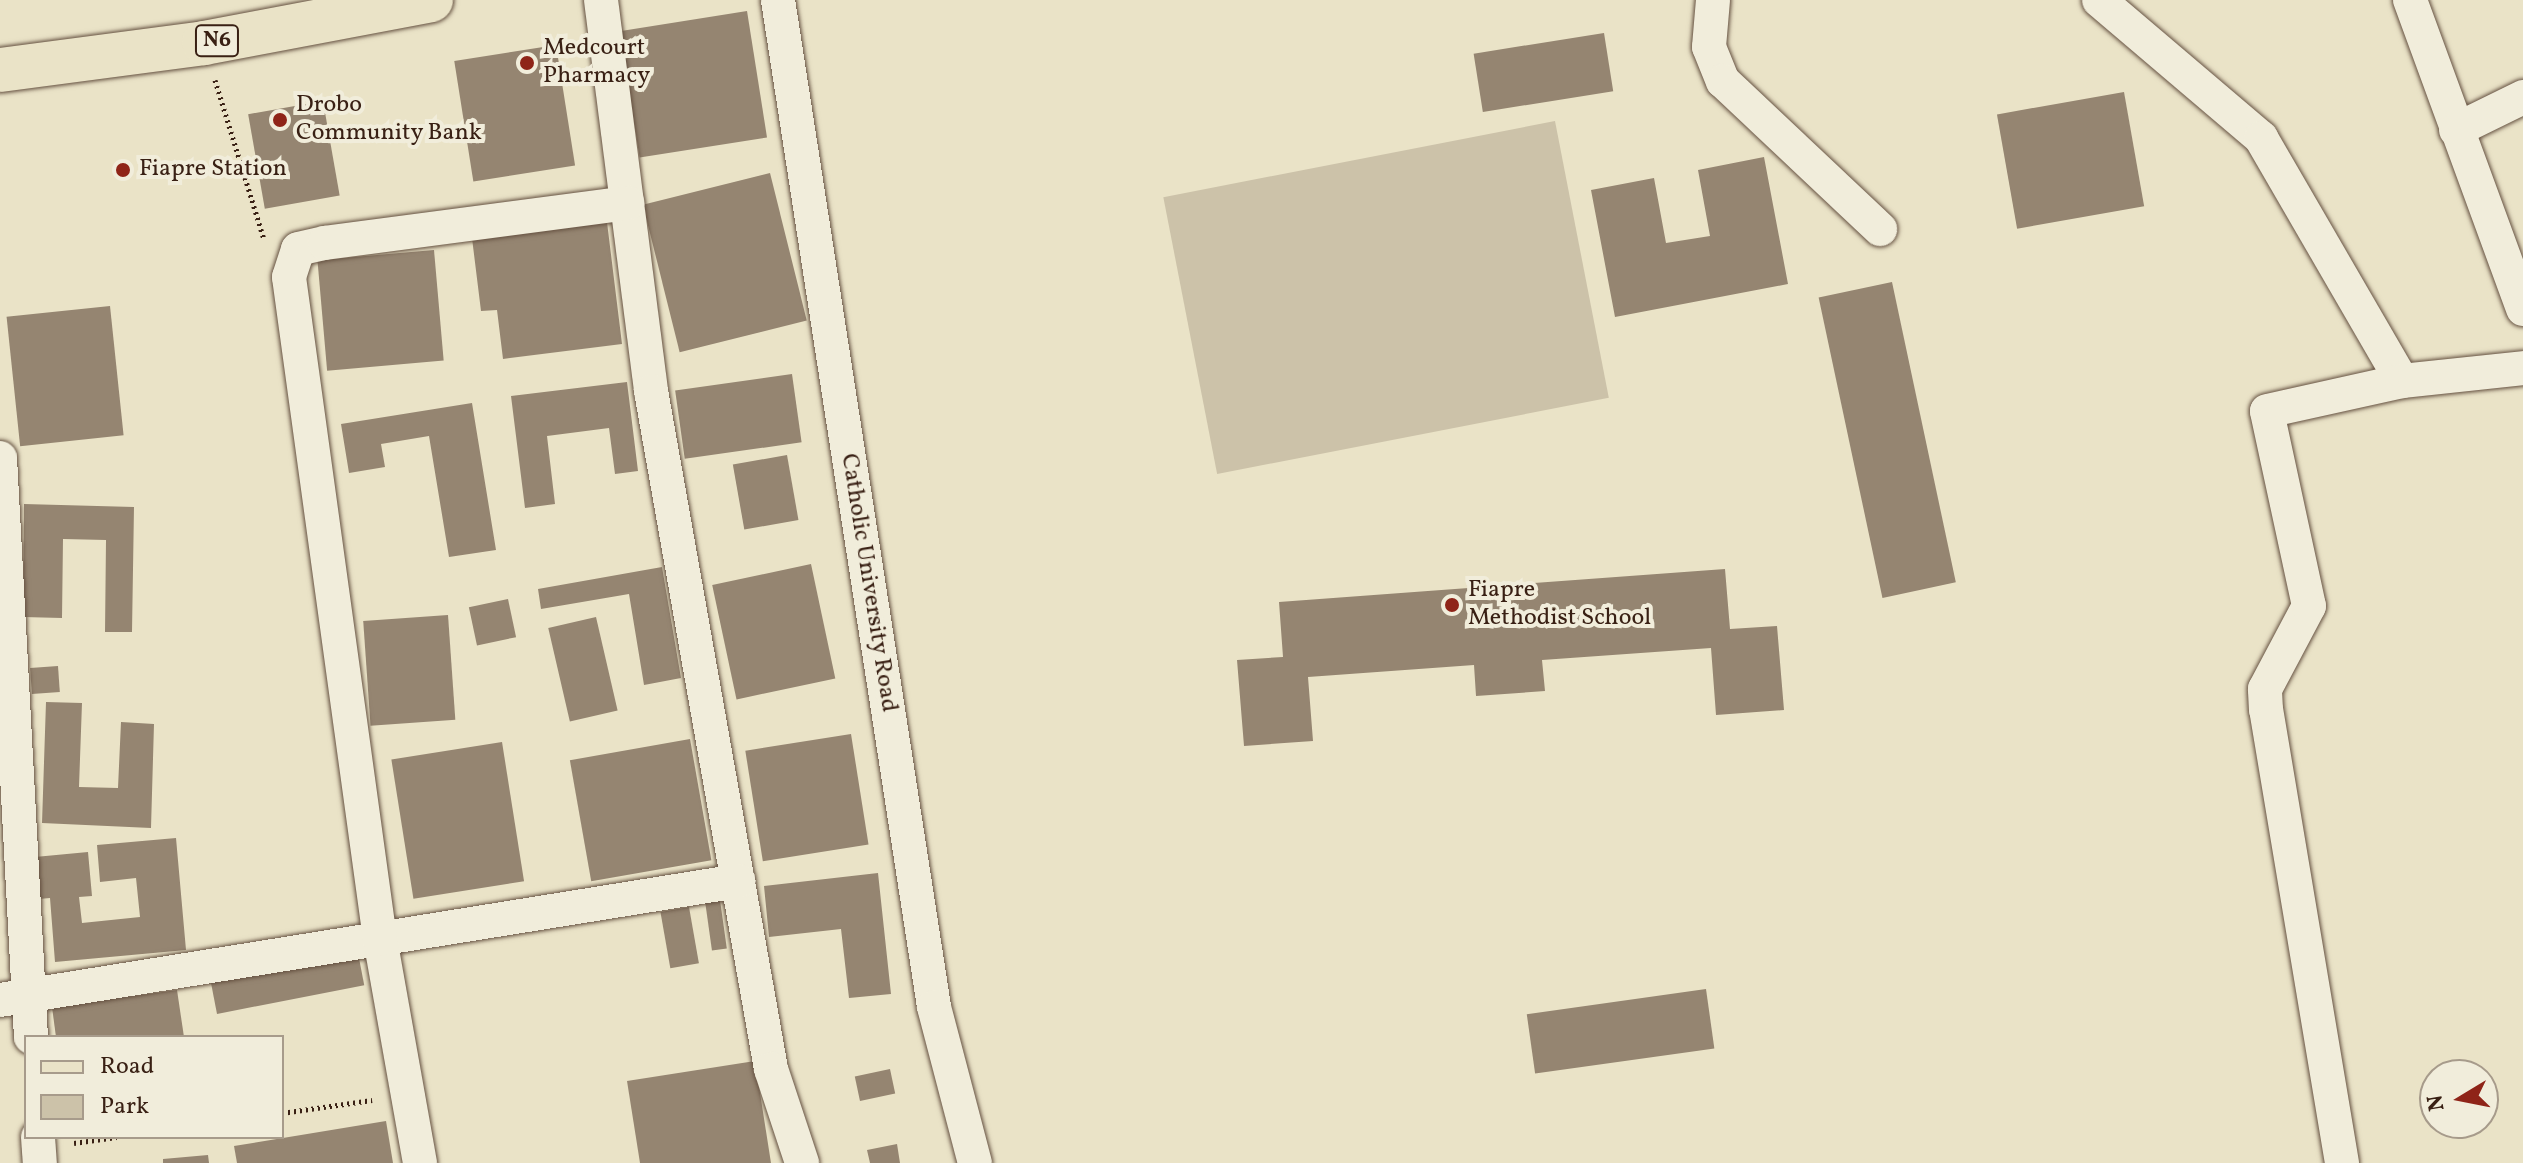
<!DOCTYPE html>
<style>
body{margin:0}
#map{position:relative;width:2523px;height:1163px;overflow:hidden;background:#eae3c7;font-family:Vollkorn,serif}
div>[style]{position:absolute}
.green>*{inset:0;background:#ccc2a9;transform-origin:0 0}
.building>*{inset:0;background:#958571;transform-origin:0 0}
.path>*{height:5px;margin-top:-2.5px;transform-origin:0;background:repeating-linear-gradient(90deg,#392014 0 2px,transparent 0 6px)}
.roads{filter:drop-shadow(0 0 2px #655141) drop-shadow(0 0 2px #655141)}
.street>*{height:34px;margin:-17px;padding:0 17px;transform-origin:17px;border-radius:17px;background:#f1eddb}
.primary>*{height:44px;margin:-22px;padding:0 22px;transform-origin:22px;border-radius:22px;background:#eae3c7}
.dots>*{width:22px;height:22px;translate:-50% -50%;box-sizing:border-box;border:4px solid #f1eddb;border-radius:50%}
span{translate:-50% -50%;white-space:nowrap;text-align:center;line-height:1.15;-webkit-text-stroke:8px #f1eddb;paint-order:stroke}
.shield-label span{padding:2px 6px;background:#f1eddb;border:2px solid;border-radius:6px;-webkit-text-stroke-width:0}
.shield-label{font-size:22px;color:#392014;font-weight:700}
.poi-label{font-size:24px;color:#392014}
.left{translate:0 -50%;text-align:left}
.street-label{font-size:24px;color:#392014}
.legend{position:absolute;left:24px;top:1035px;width:260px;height:104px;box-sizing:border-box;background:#f1eddb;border:2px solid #a79b8b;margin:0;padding:10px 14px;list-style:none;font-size:24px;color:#392014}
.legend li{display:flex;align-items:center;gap:16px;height:40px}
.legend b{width:40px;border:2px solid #a79b8b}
.north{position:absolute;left:2419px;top:1059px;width:80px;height:80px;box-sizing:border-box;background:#f1eddb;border:2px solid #a79b8b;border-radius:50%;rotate:260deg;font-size:22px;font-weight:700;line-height:32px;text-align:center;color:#392014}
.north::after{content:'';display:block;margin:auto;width:28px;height:36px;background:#8f2418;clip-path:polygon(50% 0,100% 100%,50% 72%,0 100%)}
</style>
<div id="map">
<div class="green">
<div style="left:1555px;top:121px;width:282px;height:399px;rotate:79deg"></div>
</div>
<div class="building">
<div style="left:747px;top:11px;width:128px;height:129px;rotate:81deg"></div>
<div style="left:1604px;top:33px;width:59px;height:132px;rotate:81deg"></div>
<div style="left:556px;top:45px;width:122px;height:103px;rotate:81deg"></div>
<div style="left:2124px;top:92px;width:116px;height:129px;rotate:80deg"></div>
<div style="left:323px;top:101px;width:96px;height:76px;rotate:80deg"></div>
<div style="clip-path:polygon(1764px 157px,1788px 284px,1615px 317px,1591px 190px,1654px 178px,1666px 243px,1710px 236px,1698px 170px)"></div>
<div style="left:770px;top:173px;width:152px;height:131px;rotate:76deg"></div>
<div style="clip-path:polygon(606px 214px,622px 344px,503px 359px,497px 310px,481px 311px,471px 230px)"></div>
<div style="left:434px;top:250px;width:111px;height:117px;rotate:85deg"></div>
<div style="left:1892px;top:282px;width:307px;height:75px;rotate:78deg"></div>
<div style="left:110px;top:306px;width:130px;height:104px;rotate:84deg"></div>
<div style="left:792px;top:374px;width:69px;height:118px;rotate:82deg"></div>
<div style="clip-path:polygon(627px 382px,638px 471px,615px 474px,609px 428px,547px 436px,555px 504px,525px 508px,511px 396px)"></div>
<div style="clip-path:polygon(472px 403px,496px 550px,449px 557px,429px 436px,381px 444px,385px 467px,349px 473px,341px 424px)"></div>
<div style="left:787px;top:455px;width:66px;height:55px;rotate:80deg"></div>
<div style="clip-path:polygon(24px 504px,134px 507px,132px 632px,105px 632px,106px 540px,63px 539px,62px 618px,23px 617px)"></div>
<div style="left:811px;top:564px;width:117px;height:101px;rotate:78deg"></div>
<div style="clip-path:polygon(662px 567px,681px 678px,644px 685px,629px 594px,541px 609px,538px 589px)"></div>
<div style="clip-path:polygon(1725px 569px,1730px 629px,1777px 626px,1784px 710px,1716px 715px,1711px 648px,1542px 660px,1545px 691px,1476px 696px,1474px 665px,1308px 677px,1313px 741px,1244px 746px,1237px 660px,1283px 657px,1279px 602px)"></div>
<div style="left:508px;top:599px;width:39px;height:40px;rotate:78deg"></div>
<div style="left:448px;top:615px;width:105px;height:85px;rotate:86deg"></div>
<div style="left:596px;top:617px;width:96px;height:49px;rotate:77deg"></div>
<div style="left:58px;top:666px;width:26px;height:28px;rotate:86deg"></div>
<div style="clip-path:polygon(46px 702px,82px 703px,79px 787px,118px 788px,121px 722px,154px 724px,151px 828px,42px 823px)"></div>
<div style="left:851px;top:734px;width:112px;height:107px;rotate:81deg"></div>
<div style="left:690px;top:739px;width:123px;height:122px;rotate:80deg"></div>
<div style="left:502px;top:742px;width:141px;height:112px;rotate:81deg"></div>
<div style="clip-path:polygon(176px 838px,186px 950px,55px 962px,50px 898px,39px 899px,35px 857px,88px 852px,92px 896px,79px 897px,82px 923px,140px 917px,136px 878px,100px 882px,97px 845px)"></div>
<div style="clip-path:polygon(878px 873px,891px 994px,849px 998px,841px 929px,769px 937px,764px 886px)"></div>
<div style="left:720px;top:900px;width:49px;height:15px;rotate:82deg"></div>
<div style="left:689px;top:907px;width:57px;height:29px;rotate:80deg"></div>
<div style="left:357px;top:948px;width:38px;height:150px;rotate:79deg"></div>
<div style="left:1706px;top:989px;width:60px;height:181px;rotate:82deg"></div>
<div style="clip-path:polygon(177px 990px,184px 1037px,56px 1037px,52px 1007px)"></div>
<div style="clip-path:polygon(755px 1061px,771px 1163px,640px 1163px,627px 1081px)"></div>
<div style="left:890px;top:1069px;width:25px;height:36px;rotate:78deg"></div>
<div style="clip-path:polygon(386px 1121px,393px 1163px,237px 1163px,234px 1146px)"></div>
<div style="clip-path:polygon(897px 1144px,900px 1163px,870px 1163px,867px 1150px)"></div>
<div style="clip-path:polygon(208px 1155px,209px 1163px,163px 1163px,163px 1159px)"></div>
</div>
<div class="path">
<div style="left:215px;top:80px;width:166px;rotate:72.9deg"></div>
<div style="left:282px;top:1113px;width:91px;rotate:-8.2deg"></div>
<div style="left:74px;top:1143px;width:43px;rotate:-7.9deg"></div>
</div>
<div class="roads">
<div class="street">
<div style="left:601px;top:0;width:394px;rotate:82.7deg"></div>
<div style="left:651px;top:391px;width:689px;rotate:79.96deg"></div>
<div style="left:771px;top:1069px;width:99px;rotate:71.7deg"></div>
<div style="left:778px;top:0;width:1019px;rotate:81.19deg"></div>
<div style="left:934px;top:1007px;width:161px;rotate:75.3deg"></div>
<div style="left:1713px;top:0;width:47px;rotate:94.9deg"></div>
<div style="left:1709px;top:47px;width:37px;rotate:68deg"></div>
<div style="left:1723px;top:81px;width:216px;rotate:43.3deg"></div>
<div style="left:2099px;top:0;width:213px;rotate:40.4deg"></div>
<div style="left:2261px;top:138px;width:281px;rotate:59.9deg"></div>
<div style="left:2410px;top:0;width:329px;rotate:69.9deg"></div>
<div style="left:2456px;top:130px;width:75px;rotate:-26.2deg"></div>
<div style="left:0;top:458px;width:580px;rotate:86.94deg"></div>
<div style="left:0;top:1000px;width:748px;rotate:-9.16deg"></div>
<div style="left:38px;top:1137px;width:26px;rotate:86deg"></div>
<div style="left:420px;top:1163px;width:228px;rotate:-100.1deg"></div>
<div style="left:380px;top:939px;width:668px;rotate:-97.83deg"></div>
<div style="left:289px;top:277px;width:29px;rotate:-72deg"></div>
<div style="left:298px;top:249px;width:28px;rotate:-13deg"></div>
<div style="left:325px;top:243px;width:305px;rotate:-7.5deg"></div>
<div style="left:2342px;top:1163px;width:459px;rotate:-99.5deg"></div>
<div style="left:2266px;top:710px;width:21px;rotate:-93deg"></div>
<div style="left:2265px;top:689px;width:94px;rotate:-62.1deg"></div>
<div style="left:2309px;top:606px;width:199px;rotate:-102.2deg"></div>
<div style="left:2267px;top:411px;width:138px;rotate:-12.5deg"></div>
<div style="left:2402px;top:381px;width:122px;rotate:-6.1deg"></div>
</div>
<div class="primary">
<div style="left:0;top:70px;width:206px;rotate:-7.5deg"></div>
<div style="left:204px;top:43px;width:231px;rotate:-10.7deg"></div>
</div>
</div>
<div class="dots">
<div style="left:527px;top:63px;background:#8f2418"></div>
<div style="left:280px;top:120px;background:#8f2418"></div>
<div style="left:123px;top:170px;background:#8f2418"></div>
<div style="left:1452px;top:605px;background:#8f2418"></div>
</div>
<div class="shield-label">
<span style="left:217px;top:41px">N6</span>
</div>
<div class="poi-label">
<span class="left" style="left:543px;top:63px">Medcourt<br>Pharmacy</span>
<span class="left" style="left:296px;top:120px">Drobo<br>Community Bank</span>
<span class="left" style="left:139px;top:170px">Fiapre Station</span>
<span class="left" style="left:1468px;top:605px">Fiapre<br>Methodist School</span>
</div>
<div class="street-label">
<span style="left:868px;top:583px;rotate:81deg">Catholic University Road</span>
</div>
<ul class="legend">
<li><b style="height:10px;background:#eae3c7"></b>Road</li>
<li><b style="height:22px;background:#ccc2a9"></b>Park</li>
</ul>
<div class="north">N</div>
</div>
